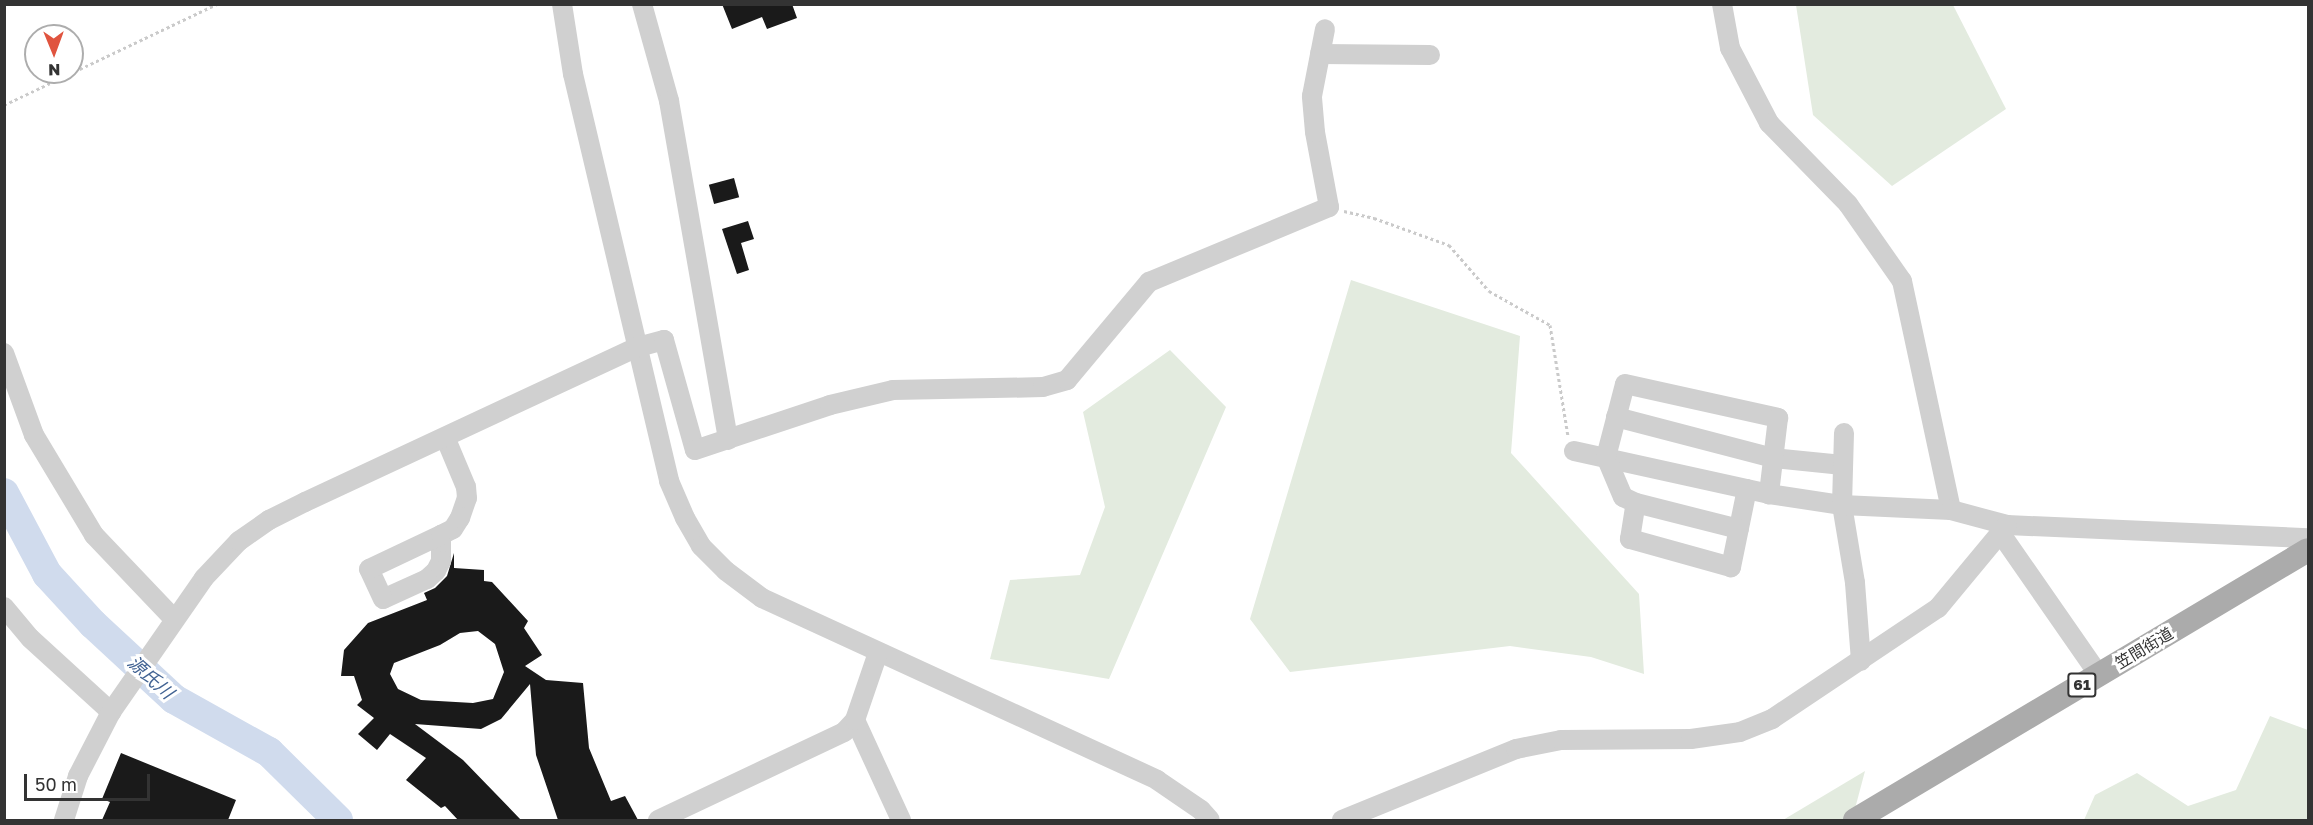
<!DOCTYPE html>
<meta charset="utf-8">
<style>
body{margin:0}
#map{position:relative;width:2313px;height:825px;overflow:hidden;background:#fff;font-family:"Golos Text","Noto Sans JP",sans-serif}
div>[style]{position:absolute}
.green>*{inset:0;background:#e3ebdf}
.river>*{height:30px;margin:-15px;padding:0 15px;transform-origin:15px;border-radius:15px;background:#d0dbed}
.building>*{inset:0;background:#1a1a1a;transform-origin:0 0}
.path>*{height:3px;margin-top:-1.5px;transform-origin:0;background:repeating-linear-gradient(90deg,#cacaca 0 3px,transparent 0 6px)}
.minor>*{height:20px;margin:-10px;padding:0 10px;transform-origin:10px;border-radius:10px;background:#d0d0d0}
.major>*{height:24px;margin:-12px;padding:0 12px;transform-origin:12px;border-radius:12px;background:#ababab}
span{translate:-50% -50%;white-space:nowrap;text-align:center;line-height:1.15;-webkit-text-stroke:6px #fff;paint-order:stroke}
.shield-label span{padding:2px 4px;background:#fff;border:2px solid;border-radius:4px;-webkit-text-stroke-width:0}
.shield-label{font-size:15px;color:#333;font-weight:700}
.street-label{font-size:16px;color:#333}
.water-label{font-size:18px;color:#426393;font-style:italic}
.frame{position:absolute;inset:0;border:6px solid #333;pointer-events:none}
.north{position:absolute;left:24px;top:24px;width:60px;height:60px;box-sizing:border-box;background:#fff;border:2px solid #adadad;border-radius:50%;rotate:179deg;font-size:16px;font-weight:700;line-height:24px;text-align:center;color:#333}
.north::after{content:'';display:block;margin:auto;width:21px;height:27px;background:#e0543f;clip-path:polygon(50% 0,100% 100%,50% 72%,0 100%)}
.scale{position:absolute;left:24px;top:774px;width:126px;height:27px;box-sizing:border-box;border:3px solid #333;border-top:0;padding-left:8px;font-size:18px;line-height:21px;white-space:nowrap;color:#333;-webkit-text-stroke:4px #fff;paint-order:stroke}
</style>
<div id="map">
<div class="green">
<div style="clip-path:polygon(1796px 5px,1953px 5px,2006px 109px,1892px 186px,1813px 115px)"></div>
<div style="clip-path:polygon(1351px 280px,1520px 336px,1511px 453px,1639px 594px,1644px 674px,1591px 657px,1510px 646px,1290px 672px,1250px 619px)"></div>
<div style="clip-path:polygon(1170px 350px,1226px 407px,1109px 679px,990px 659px,1010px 580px,1080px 575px,1105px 507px,1083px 412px)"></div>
<div style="clip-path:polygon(2270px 716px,2308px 730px,2308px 820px,2084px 820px,2095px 795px,2137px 773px,2188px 806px,2236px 790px)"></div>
<div style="clip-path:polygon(1865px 771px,1852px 820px,1783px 820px)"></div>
</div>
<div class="river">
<div style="left:4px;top:493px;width:92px;rotate:62deg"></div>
<div style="left:47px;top:574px;width:68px;rotate:47.4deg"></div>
<div style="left:93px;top:624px;width:110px;rotate:42.8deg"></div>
<div style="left:174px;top:699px;width:109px;rotate:29.2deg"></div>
<div style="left:269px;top:752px;width:97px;rotate:44.6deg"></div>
</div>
<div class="building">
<div style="clip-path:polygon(722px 4px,792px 4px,797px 18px,767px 29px,762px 17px,732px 29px)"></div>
<div style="left:734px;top:178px;width:20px;height:26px;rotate:75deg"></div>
<div style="clip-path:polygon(748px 221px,754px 239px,741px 243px,749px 270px,737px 274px,722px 229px)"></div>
<div style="clip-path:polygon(evenodd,454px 553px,454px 568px,484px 570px,484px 581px,492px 582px,528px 621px,524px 628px,542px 655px,525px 666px,546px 680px,583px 683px,589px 748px,611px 801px,625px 796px,638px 820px,558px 820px,536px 755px,530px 684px,501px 719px,481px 729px,415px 724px,463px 760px,521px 820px,458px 820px,445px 806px,441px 808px,406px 780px,426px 758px,390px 734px,377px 750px,358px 734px,374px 718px,357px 705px,362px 700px,354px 676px,341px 676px,344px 650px,368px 623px,427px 600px,424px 593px,435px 588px,447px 576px,454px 553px,478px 631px,495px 644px,504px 672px,493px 699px,473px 703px,421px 700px,398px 689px,390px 674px,394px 663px,440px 645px,460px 633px,478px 631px)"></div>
<div style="clip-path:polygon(121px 753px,236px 800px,228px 820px,102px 820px,110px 802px,102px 799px)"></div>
</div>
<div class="path">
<div style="left:4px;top:105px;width:236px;rotate:-25.4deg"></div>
<div style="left:1344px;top:211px;width:31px;rotate:13deg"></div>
<div style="left:1374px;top:218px;width:80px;rotate:19.8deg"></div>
<div style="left:1449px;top:245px;width:61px;rotate:49deg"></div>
<div style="left:1489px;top:291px;width:70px;rotate:29.1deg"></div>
<div style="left:1550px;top:325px;width:112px;rotate:80.8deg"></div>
</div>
<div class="minor">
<div style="left:562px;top:4px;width:71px;rotate:81.1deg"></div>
<div style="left:573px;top:74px;width:418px;rotate:76.7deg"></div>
<div style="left:669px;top:481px;width:40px;rotate:66.6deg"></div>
<div style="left:685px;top:518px;width:32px;rotate:60deg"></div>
<div style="left:701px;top:546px;width:35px;rotate:45deg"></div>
<div style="left:726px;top:571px;width:45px;rotate:36.9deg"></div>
<div style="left:762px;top:598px;width:435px;rotate:24.7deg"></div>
<div style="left:1157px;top:780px;width:53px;rotate:34.3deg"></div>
<div style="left:1201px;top:810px;width:13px;rotate:48deg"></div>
<div style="left:642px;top:4px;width:101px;rotate:74.4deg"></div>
<div style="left:669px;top:101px;width:344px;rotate:80.1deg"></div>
<div style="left:1722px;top:4px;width:45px;rotate:79.7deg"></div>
<div style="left:1730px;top:48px;width:85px;rotate:62.5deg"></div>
<div style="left:1769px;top:123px;width:113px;rotate:45.7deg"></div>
<div style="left:1848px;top:204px;width:94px;rotate:55deg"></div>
<div style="left:1902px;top:281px;width:234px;rotate:77.9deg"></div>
<div style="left:1320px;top:54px;width:110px;rotate:0.5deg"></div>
<div style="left:4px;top:353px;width:87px;rotate:69.9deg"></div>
<div style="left:34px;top:435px;width:117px;rotate:59deg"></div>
<div style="left:94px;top:535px;width:116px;rotate:46.4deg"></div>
<div style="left:1616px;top:417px;width:162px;rotate:14.6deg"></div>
<div style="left:1773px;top:458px;width:70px;rotate:5.7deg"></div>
<div style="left:1844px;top:433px;width:72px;rotate:91.6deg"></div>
<div style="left:1842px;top:505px;width:79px;rotate:80.5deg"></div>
<div style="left:1855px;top:583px;width:78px;rotate:85.6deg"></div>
<div style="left:1574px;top:451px;width:200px;rotate:12.4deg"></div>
<div style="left:1769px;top:494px;width:74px;rotate:8.6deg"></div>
<div style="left:1842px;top:505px;width:109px;rotate:2.6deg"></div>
<div style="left:1951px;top:510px;width:58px;rotate:15deg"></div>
<div style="left:2007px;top:525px;width:301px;rotate:2.5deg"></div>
<div style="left:1747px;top:489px;width:80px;rotate:101.6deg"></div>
<div style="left:1731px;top:567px;width:105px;rotate:-164.5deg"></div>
<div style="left:1630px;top:539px;width:36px;rotate:-81deg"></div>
<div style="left:1636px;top:503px;width:14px;rotate:-155deg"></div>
<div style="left:1623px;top:497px;width:43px;rotate:-113deg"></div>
<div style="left:1606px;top:457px;width:75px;rotate:-75.4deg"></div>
<div style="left:1625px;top:384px;width:157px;rotate:12.5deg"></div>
<div style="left:1778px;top:418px;width:77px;rotate:96.8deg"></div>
<div style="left:1636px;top:503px;width:106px;rotate:14.2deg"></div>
<div style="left:2001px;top:534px;width:172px;rotate:55.2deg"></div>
<div style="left:441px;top:535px;width:26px;rotate:90deg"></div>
<div style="left:441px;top:561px;width:11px;rotate:117deg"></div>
<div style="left:436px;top:571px;width:12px;rotate:138deg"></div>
<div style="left:427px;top:579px;width:48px;rotate:155.6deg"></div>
<div style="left:383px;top:599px;width:33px;rotate:-115deg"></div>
<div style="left:369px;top:569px;width:80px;rotate:-25.3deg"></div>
<div style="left:441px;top:535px;width:13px;rotate:-27deg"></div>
<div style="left:453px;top:529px;width:13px;rotate:-58deg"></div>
<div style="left:460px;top:518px;width:21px;rotate:-71deg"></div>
<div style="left:467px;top:498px;width:11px;rotate:-95deg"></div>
<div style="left:466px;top:487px;width:54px;rotate:-112.8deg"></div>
<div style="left:4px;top:607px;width:40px;rotate:50deg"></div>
<div style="left:30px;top:638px;width:110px;rotate:42.4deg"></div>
<div style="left:855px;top:720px;width:110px;rotate:65.3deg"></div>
<div style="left:64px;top:820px;width:46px;rotate:-72.3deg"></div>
<div style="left:78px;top:776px;width:72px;rotate:-62.7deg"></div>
<div style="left:111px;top:712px;width:163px;rotate:-55.2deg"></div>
<div style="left:204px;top:578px;width:51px;rotate:-46.6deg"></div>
<div style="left:239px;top:541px;width:37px;rotate:-35deg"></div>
<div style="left:269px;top:520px;width:40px;rotate:-26.6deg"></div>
<div style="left:305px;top:502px;width:367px;rotate:-25deg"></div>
<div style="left:638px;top:347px;width:27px;rotate:-15deg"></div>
<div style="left:664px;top:340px;width:114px;rotate:74.3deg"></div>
<div style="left:695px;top:450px;width:142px;rotate:-18.4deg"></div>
<div style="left:830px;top:405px;width:65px;rotate:-13.4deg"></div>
<div style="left:893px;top:390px;width:150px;rotate:-1.1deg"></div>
<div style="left:1043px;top:387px;width:25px;rotate:-16deg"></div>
<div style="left:1067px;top:380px;width:128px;rotate:-50.1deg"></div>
<div style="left:1149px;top:282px;width:195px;rotate:-22.6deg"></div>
<div style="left:1329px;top:207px;width:76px;rotate:-100.6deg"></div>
<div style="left:1315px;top:132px;width:36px;rotate:-95deg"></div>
<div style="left:1312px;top:96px;width:68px;rotate:-79deg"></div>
<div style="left:658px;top:820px;width:206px;rotate:-25.3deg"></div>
<div style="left:844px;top:732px;width:16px;rotate:-47deg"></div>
<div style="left:855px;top:720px;width:71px;rotate:-71.1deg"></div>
<div style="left:1342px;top:820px;width:188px;rotate:-22.2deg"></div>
<div style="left:1516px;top:749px;width:46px;rotate:-11.3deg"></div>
<div style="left:1561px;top:740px;width:130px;rotate:-0.4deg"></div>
<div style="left:1691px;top:739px;width:49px;rotate:-8.1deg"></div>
<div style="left:1740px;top:732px;width:35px;rotate:-22deg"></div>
<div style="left:1772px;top:719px;width:200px;rotate:-33.8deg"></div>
<div style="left:1938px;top:608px;width:108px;rotate:-50.3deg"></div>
</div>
<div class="major">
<div style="left:1855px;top:820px;width:527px;rotate:-30.8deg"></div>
</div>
<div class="shield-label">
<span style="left:2082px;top:685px">61</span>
</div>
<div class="street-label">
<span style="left:2144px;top:648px;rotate:-31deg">笠間街道</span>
</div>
<div class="water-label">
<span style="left:151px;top:677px;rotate:42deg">源氏川</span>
</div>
<div class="frame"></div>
<div class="north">N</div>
<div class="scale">50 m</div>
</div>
